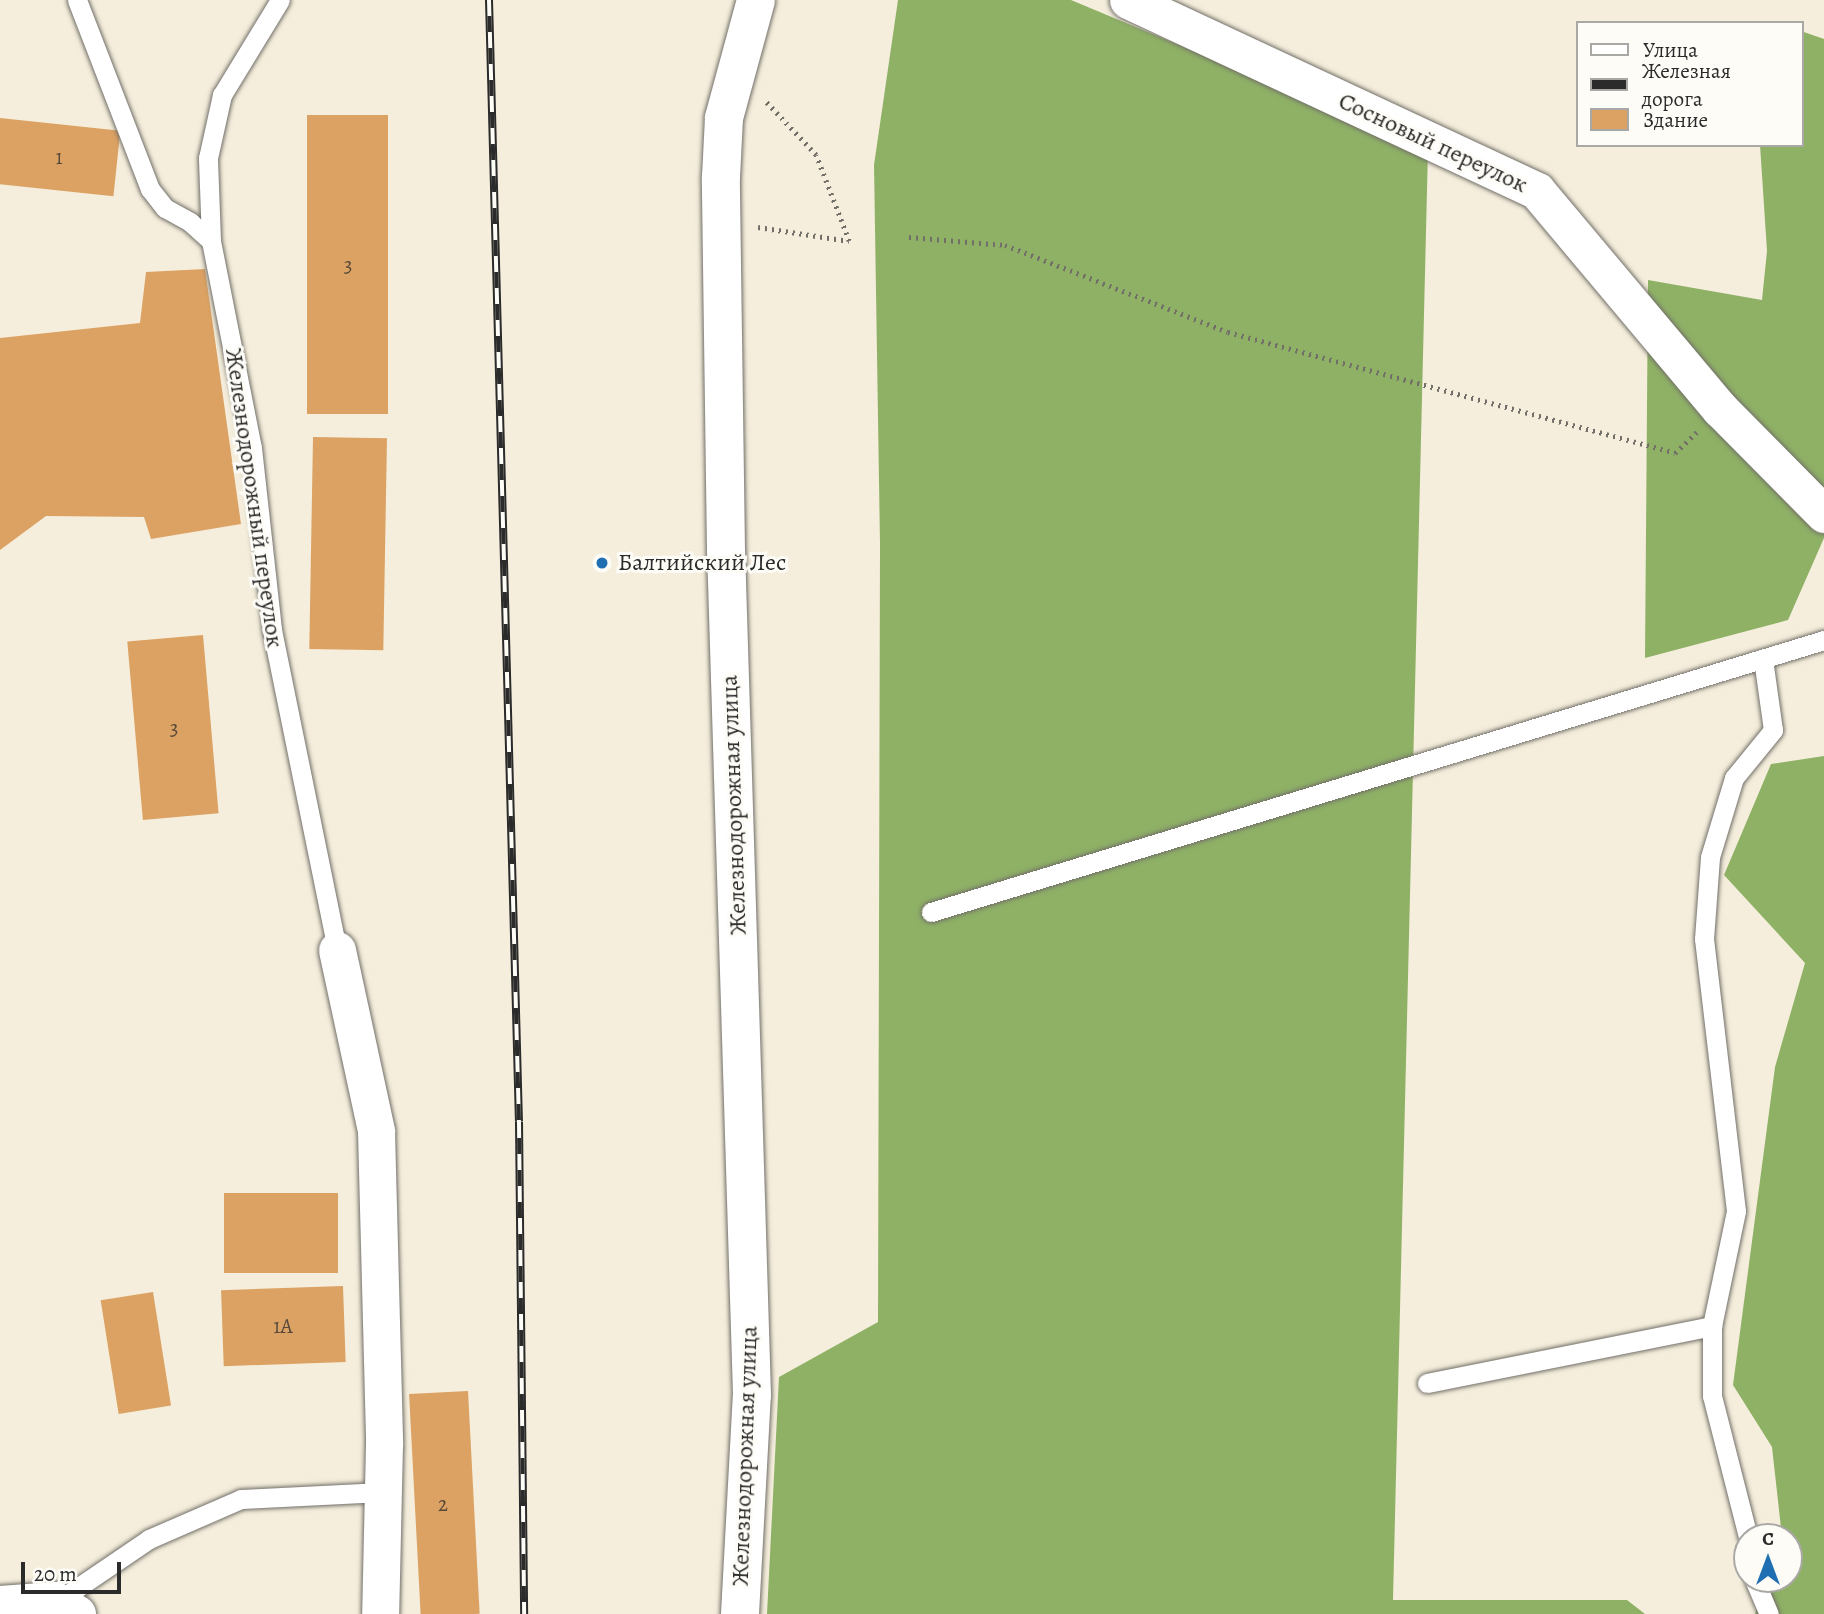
<!DOCTYPE html>
<meta charset="utf-8">
<style>
body{margin:0}
#map{position:relative;width:1824px;height:1614px;overflow:hidden;background:#f5eedc;font-family:Alegreya,serif}
div>[style]{position:absolute}
.forest>*{inset:0;background:#8fb166}
.building>*{inset:0;background:#dca263;transform-origin:0 0}
.path>*{height:4.5px;margin-top:-2.25px;transform-origin:0;background:repeating-linear-gradient(90deg,#726f69 0 2px,transparent 0 7px)}
.roads{filter:drop-shadow(0 0 2px #726f69) drop-shadow(0 0 2px #726f69)}
.service>*{height:19px;margin:-9.5px;padding:0 9.5px;transform-origin:9.5px;border-radius:9.5px;background:#fff}
.minor>*{height:37px;margin:-18.5px;padding:0 18.5px;transform-origin:18.5px;border-radius:18.5px;background:#fff}
.tertiary>*{height:38px;margin:-19px;padding:0 19px;transform-origin:19px;border-radius:19px;background:#fff}
.rail>*{height:8px;margin-top:-4px;transform-origin:0;background:repeating-linear-gradient(90deg,#fdfcf7 0 16px,#2b2b2b 0 32px);box-sizing:border-box;border-block:2px solid #2b2b2b}
.dots>*{width:19px;height:19px;translate:-50% -50%;box-sizing:border-box;border:4px solid #fdfcf7;border-radius:50%}
span{translate:-50% -50%;white-space:nowrap;text-align:center;line-height:1.15;-webkit-text-stroke:6px #fdfcf7;paint-order:stroke}
.number-label{font-size:21px;color:#574939}
.number-label span{-webkit-text-stroke-width:0}
.street-label{font-size:24px;color:#2b2b2b}
.poi-label{font-size:24px;color:#2b2b2b}
.left{translate:0 -50%;text-align:left}
.legend{position:absolute;left:1576px;top:21px;width:228px;height:126px;box-sizing:border-box;background:#fdfcf7;border:2px solid #a9a8a5;margin:0;padding:9px 12px;list-style:none;font-size:21px;color:#2b2b2b}
.legend li{display:flex;align-items:center;gap:14px;height:35px}
.legend b{width:35px;border:2px solid #a9a8a5}
.north{position:absolute;left:1733px;top:1523px;width:70px;height:70px;box-sizing:border-box;background:#fdfcf7;border:2px solid #a9a8a5;border-radius:50%;rotate:0deg;font-size:19px;font-weight:700;line-height:28px;text-align:center;color:#2b2b2b}
.north::after{content:'';display:block;margin:auto;width:24px;height:32px;background:#1f6fb2;clip-path:polygon(50% 0,100% 100%,50% 72%,0 100%)}
.scale{position:absolute;left:21px;top:1562px;width:100px;height:32px;box-sizing:border-box;border:4px solid #2b2b2b;border-top:0;padding-left:9px;font-size:21px;line-height:24px;white-space:nowrap;color:#2b2b2b;-webkit-text-stroke:5px #fdfcf7;paint-order:stroke}
</style>
<div id="map">
<div class="forest">
<div style="clip-path:polygon(898px 0,1071px 0,1428px 149px,1393px 1600px,1627px 1600px,1645px 1614px,767px 1614px,779px 1377px,878px 1322px,880px 544px,874px 165px)"></div>
<div style="clip-path:polygon(1801px 31px,1824px 39px,1824px 538px,1788px 620px,1645px 658px,1648px 280px,1762px 300px,1767px 251px,1760px 145px,1801px 145px)"></div>
<div style="clip-path:polygon(1824px 756px,1824px 1614px,1755px 1614px,1767px 1579px,1789px 1579px,1789px 1537px,1782px 1537px,1772px 1447px,1733px 1385px,1775px 1067px,1805px 963px,1724px 875px,1771px 764px)"></div>
</div>
<div class="building">
<div style="left:388px;top:115px;width:299px;height:81px;rotate:90deg"></div>
<div style="left:0;top:118px;width:121px;height:66px;rotate:6deg"></div>
<div style="clip-path:polygon(205px 269px,241px 524px,151px 539px,144px 517px,46px 516px,0 550px,0 338px,140px 323px,146px 272px)"></div>
<div style="left:313px;top:437px;width:74px;height:212px;rotate:1deg"></div>
<div style="left:203px;top:635px;width:179px;height:76px;rotate:85deg"></div>
<div style="left:224px;top:1193px;width:114px;height:80px"></div>
<div style="left:343px;top:1286px;width:76px;height:122px;rotate:88deg"></div>
<div style="left:153px;top:1292px;width:115px;height:53px;rotate:81deg"></div>
<div style="left:468px;top:1391px;width:223px;height:59px;rotate:87deg"></div>
</div>
<div class="path">
<div style="left:758px;top:227px;width:92px;rotate:8.7deg"></div>
<div style="left:849px;top:241px;width:92px;rotate:-111deg"></div>
<div style="left:816px;top:155px;width:73px;rotate:-133.3deg"></div>
<div style="left:909px;top:237px;width:96px;rotate:4.8deg"></div>
<div style="left:1005px;top:245px;width:239px;rotate:21.3deg"></div>
<div style="left:1228px;top:332px;width:463px;rotate:15.1deg"></div>
<div style="left:1675px;top:453px;width:30px;rotate:-44deg"></div>
</div>
<div class="roads">
<div class="service">
<div style="left:77px;top:0;width:203px;rotate:68.9deg"></div>
<div style="left:150px;top:189px;width:24px;rotate:52deg"></div>
<div style="left:165px;top:208px;width:29px;rotate:29deg"></div>
<div style="left:190px;top:222px;width:28px;rotate:42deg"></div>
<div style="left:211px;top:241px;width:211px;rotate:78.8deg"></div>
<div style="left:252px;top:448px;width:183px;rotate:83.7deg"></div>
<div style="left:272px;top:630px;width:327px;rotate:78.5deg"></div>
<div style="left:211px;top:241px;width:83px;rotate:-92.1deg"></div>
<div style="left:208px;top:158px;width:65px;rotate:-77.5deg"></div>
<div style="left:222px;top:95px;width:111px;rotate:-58.6deg"></div>
<div style="left:931px;top:912px;width:934px;rotate:-16.94deg"></div>
<div style="left:1427px;top:1383px;width:291px;rotate:-11.3deg"></div>
<div style="left:1748px;top:1537px;width:146px;rotate:-104.3deg"></div>
<div style="left:1712px;top:1396px;width:70px;rotate:-90deg"></div>
<div style="left:1712px;top:1326px;width:117px;rotate:-78.2deg"></div>
<div style="left:1736px;top:1211px;width:274px;rotate:-96.7deg"></div>
<div style="left:1704px;top:939px;width:82px;rotate:-85.8deg"></div>
<div style="left:1710px;top:857px;width:83px;rotate:-73.1deg"></div>
<div style="left:1734px;top:778px;width:62px;rotate:-50.9deg"></div>
<div style="left:1773px;top:730px;width:72px;rotate:-98deg"></div>
<div style="left:1754px;top:1579px;width:38px;rotate:67deg"></div>
<div style="left:52px;top:1605px;width:117px;rotate:-34.2deg"></div>
<div style="left:149px;top:1539px;width:100px;rotate:-23.5deg"></div>
<div style="left:241px;top:1499px;width:142px;rotate:-2.8deg"></div>
</div>
<div class="minor">
<div style="left:1128px;top:0;width:451px;rotate:25deg"></div>
<div style="left:1537px;top:191px;width:285px;rotate:50deg"></div>
<div style="left:1720px;top:409px;width:148px;rotate:45.3deg"></div>
<div style="left:337px;top:950px;width:185px;rotate:77.8deg"></div>
<div style="left:376px;top:1131px;width:313px;rotate:88.5deg"></div>
<div style="left:384px;top:1444px;width:170px;rotate:91.3deg"></div>
<div style="left:0;top:1604px;width:55px;rotate:-4.2deg"></div>
<div style="left:55px;top:1600px;width:26px;rotate:32deg"></div>
</div>
<div class="tertiary">
<div style="left:740px;top:1614px;width:219px;rotate:-86.9deg"></div>
<div style="left:752px;top:1395px;width:844px;rotate:-91.76deg"></div>
<div style="left:726px;top:551px;width:374px;rotate:-90.8deg"></div>
<div style="left:721px;top:177px;width:59px;rotate:-87.1deg"></div>
<div style="left:724px;top:118px;width:122px;rotate:-74.8deg"></div>
</div>
</div>
<div class="rail">
<div style="left:489px;top:0;width:1122px;rotate:88.47deg"></div>
<div style="left:519px;top:1122px;width:492px;rotate:89.4deg"></div>
</div>
<div class="dots">
<div style="left:602px;top:563px;background:#1f6fb2"></div>
</div>
<div class="number-label">
<span style="left:59px;top:157px">1</span>
<span style="left:348px;top:265px">3</span>
<span style="left:174px;top:728px">3</span>
<span style="left:283px;top:1326px">1А</span>
<span style="left:443px;top:1504px">2</span>
</div>
<div class="street-label">
<span style="left:1433px;top:143px;rotate:25deg">Сосновый переулок</span>
<span style="left:254px;top:498px;rotate:82deg">Железнодорожный переулок</span>
<span style="left:734px;top:805px;rotate:-92deg">Железнодорожная улица</span>
<span style="left:745px;top:1456px;rotate:-88deg">Железнодорожная улица</span>
</div>
<div class="poi-label">
<span class="left" style="left:618px;top:563px">Балтийский Лес</span>
</div>
<ul class="legend">
<li><b style="height:9px;background:#fff"></b>Улица</li>
<li><b style="height:9px;background:#2b2b2b"></b>Железная дорога</li>
<li><b style="height:19px;background:#dca263"></b>Здание</li>
</ul>
<div class="north">С</div>
<div class="scale">20 m</div>
</div>
